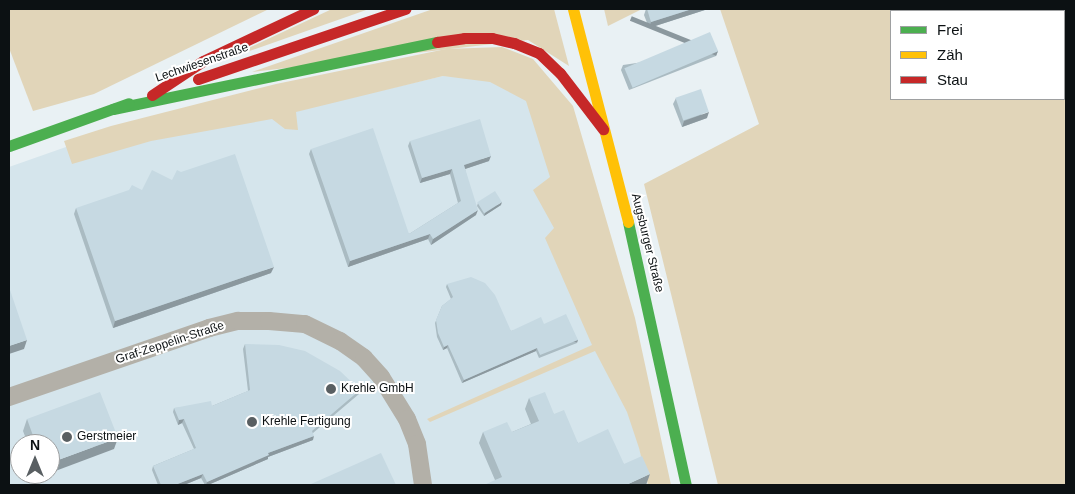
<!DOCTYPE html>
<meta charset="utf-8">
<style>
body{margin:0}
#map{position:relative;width:1075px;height:494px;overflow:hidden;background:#e9f1f4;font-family:Helvetica,sans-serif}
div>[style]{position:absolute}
.built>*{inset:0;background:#d5e5ec}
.green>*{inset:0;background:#e1d5b9}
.street>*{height:18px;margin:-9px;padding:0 9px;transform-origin:9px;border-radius:9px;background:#b3b0a8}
.fast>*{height:11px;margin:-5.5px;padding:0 5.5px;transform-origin:5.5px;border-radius:5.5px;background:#4caf50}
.slow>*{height:11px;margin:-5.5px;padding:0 5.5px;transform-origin:5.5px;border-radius:5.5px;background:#ffc107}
.jam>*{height:11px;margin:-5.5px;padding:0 5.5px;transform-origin:5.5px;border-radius:5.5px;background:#c62828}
.wall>*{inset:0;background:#aabbc2}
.shaded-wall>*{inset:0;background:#8b989e;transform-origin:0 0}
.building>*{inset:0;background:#c6d9e2;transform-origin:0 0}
.dots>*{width:14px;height:14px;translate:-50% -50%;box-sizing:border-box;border:2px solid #fff;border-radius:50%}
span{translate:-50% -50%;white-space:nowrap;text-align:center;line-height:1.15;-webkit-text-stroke:4px #fff;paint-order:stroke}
.street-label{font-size:12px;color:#0c1113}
.poi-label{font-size:12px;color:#0c1113}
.left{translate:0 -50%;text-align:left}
.frame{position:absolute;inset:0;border:10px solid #0c1113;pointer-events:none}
.legend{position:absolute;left:890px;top:10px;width:175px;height:90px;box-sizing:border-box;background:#fff;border:1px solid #9ea0a1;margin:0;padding:6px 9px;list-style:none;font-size:15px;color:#0c1113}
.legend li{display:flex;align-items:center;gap:10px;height:25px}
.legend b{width:25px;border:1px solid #9ea0a1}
.north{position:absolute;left:10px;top:434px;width:50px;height:50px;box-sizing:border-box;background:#fff;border:1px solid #9ea0a1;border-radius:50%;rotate:0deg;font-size:14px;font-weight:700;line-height:20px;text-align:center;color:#0c1113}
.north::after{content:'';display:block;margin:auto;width:18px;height:22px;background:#595f62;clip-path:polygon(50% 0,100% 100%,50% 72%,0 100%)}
</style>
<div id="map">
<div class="built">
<div style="clip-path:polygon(evenodd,443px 76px,482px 78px,528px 94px,614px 339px,648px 485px,9px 485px,9px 167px,66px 147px,375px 92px,443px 76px,20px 444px,50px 444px,50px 474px,20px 474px,20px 444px)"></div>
</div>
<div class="green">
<div style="clip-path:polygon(9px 9px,269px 9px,94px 94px,33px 111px,9px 48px)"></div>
<div style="clip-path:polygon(332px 9px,369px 9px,238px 55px,238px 53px)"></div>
<div style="clip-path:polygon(433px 9px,554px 9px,569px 66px,528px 40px,252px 72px)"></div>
<div style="clip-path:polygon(604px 9px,642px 9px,608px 26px)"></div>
<div style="clip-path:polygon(evenodd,720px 9px,1066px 9px,1066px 485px,718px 485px,644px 184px,759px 124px,720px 9px,891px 11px,1064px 11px,1064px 99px,891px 99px,891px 11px)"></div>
<div style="clip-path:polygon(502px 47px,533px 59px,573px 106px,635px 318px,671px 485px,648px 485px,639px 448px,627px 412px,595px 351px,430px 422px,427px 419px,592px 345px,545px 238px,554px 228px,533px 190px,550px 177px,526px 101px,490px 82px,443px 76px,296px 112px,298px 130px,285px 129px,272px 119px,151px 141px,72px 164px,64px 141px,111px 126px,276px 84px,446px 49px)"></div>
</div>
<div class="street">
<div style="left:9px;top:397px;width:212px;rotate:-19deg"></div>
<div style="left:209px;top:328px;width:30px;rotate:-14deg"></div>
<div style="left:238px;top:321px;width:31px"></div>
<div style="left:269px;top:321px;width:36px;rotate:5deg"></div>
<div style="left:305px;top:324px;width:39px;rotate:26deg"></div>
<div style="left:340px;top:341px;width:29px;rotate:35deg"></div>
<div style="left:364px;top:358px;width:25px;rotate:48deg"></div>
<div style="left:381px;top:377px;width:49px;rotate:58.2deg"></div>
<div style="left:407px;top:419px;width:27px;rotate:68deg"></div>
<div style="left:417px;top:444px;width:41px;rotate:81.7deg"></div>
</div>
<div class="fast">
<div style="left:113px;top:109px;width:331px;rotate:-11.7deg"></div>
<div style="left:9px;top:146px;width:127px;rotate:-19.7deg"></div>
<div style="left:628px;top:222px;width:269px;rotate:77.6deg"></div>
</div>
<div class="slow">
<div style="left:573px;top:9px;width:220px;rotate:75.5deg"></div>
</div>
<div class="jam">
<div style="left:437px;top:42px;width:27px;rotate:-8deg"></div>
<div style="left:464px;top:38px;width:28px"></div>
<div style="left:492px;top:38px;width:23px;rotate:13deg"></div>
<div style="left:514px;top:43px;width:27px;rotate:22deg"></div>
<div style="left:539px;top:53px;width:29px;rotate:44deg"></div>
<div style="left:560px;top:73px;width:71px;rotate:52.5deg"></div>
<div style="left:198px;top:79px;width:219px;rotate:-18.7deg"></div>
<div style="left:152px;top:95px;width:61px;rotate:-33.7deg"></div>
<div style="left:203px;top:61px;width:122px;rotate:-25.3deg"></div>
</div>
<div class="wall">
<div style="clip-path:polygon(646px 9px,708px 9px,649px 28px,644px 15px)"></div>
<div style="clip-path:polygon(718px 51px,716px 56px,629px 90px,621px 70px,623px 65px)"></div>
<div style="clip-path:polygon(676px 98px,707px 118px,682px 127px,673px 104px)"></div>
<div style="clip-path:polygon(410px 141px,489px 161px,465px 169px,476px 215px,431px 245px,428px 239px,348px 267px,309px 154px,311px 149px,409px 234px,458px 203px,450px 174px,420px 183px,408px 146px)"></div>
<div style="clip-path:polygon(478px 203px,501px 205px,484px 216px,477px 206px)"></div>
<div style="clip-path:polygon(76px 208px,271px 273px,113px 328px,74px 214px)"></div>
<div style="clip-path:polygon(447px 284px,511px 331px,544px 324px,577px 343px,539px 358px,536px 351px,462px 383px,447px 348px,443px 350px,437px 337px,435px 323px,442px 306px,451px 299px,446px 287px)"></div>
<div style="clip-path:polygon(245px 344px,359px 394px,313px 433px,313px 440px,268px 457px,268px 459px,208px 485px,205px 485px,201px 478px,184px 485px,158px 485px,152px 470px,153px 466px,194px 449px,182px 423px,178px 425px,173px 412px,174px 408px,212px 406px,248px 391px,243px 349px)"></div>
<div style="clip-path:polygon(529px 398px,554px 414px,578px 443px,624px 464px,495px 480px,479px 443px,483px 432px,512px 432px,531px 424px,525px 409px)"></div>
<div style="clip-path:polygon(27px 419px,114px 449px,50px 444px,28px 444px,23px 431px)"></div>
</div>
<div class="shaded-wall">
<div style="clip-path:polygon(692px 9px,708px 9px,649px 28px,651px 22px)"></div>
<div style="left:718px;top:51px;width:5px;height:93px;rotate:112deg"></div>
<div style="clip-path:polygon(709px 112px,707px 118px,682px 127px,684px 121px)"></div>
<div style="clip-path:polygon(491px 156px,489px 161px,462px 170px,464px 165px)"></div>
<div style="clip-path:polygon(452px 169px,450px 174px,420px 183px,422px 178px)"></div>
<div style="clip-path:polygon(502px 202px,501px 205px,484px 216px,485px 213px)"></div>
<div style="clip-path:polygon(478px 210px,476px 215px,431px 245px,433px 239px)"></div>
<div style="clip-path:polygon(430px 234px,428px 239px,348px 267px,350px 261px)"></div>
<div style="clip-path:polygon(274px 267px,271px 273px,113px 328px,115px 321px)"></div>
<div style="clip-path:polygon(27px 340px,24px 349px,9px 354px,9px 346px)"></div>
<div style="left:578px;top:340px;width:3px;height:41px;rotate:108deg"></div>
<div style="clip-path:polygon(448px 345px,447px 348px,443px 350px,444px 347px)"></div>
<div style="clip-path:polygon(537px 348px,536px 351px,462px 383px,464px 380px)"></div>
<div style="left:360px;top:390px;width:4px;height:63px;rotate:104deg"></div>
<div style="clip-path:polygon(184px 419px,182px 423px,178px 425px,179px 420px)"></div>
<div style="clip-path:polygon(314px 436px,313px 440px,268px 457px,268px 459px,208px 485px,206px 485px,207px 482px,268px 453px)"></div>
<div style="clip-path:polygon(118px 438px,114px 449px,50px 473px,50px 463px)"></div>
<div style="clip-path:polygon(41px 474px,48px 474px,40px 477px)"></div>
<div style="clip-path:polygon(203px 474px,201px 478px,184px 485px,175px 485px)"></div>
<div style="clip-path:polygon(650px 474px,646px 485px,626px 485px)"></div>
</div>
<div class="building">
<div style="clip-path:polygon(647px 9px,692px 9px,651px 22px)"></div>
<div style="left:710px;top:32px;width:21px;height:93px;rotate:67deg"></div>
<div style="left:701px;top:89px;width:24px;height:27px;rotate:71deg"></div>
<div style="clip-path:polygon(480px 119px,491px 156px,464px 165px,478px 210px,433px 239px,430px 234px,350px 261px,311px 149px,373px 128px,409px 234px,461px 201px,452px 169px,422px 178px,410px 141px)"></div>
<div style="clip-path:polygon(235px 154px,274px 267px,115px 321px,76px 208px,129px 190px,132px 185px,142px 190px,152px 170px,172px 180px,177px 170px,181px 172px)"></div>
<div style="left:495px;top:191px;width:13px;height:21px;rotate:58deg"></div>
<div style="clip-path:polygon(471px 277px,485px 283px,495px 295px,511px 331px,541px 317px,544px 324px,566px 314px,578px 340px,540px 355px,537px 348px,464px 380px,448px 345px,444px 347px,438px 333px,436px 320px,442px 306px,453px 297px,447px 284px)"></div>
<div style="clip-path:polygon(9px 287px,27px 340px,9px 346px)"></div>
<div style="clip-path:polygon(245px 344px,279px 345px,305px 351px,340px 371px,360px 390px,312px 431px,314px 436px,268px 453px,269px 455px,207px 482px,203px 474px,175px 485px,161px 485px,153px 466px,196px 448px,184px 419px,179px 420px,174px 408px,211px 401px,212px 406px,250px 390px)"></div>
<div style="clip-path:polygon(100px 392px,118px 438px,50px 463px,50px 444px,36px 444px,27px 419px)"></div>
<div style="clip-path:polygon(545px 392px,554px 414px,564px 410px,578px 443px,608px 429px,624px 464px,642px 456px,650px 474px,626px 485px,484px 485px,502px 477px,483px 432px,507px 422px,512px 432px,539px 421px,529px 398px)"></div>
<div style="clip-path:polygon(381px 453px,396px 485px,311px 485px,311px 484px)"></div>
</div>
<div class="dots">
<div style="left:331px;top:389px;background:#595f62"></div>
<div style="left:252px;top:422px;background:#595f62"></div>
<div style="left:67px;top:437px;background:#595f62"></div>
</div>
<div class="street-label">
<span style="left:202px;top:63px;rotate:-19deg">Lechwiesenstraße</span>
<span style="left:647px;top:243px;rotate:76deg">Augsburger Straße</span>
<span style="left:170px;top:343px;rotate:-18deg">Graf-Zeppelin-Straße</span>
</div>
<div class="poi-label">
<span class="left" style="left:341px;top:389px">Krehle GmbH</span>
<span class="left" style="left:262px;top:422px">Krehle Fertigung</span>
<span class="left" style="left:77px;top:437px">Gerstmeier</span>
</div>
<div class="frame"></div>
<ul class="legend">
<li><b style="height:6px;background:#4caf50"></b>Frei</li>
<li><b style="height:6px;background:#ffc107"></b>Zäh</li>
<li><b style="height:6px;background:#c62828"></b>Stau</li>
</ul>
<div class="north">N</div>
</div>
